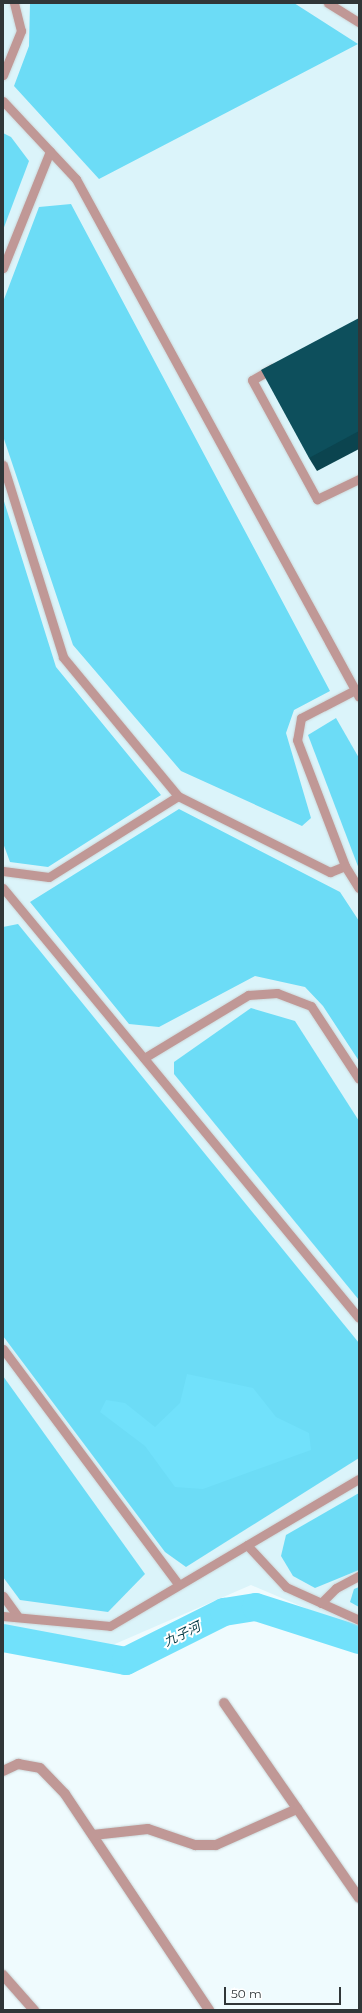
<!DOCTYPE html>
<meta charset="utf-8">
<style>
body{margin:0}
#map{position:relative;width:362px;height:2013px;overflow:hidden;background:#effbfe;font-family:Montserrat,"Noto Sans SC",sans-serif}
div>[style]{position:absolute}
.built>*{inset:0;background:#dbf4fa}
.forest>*{inset:0;background:#6cdcf6}
.water>*{inset:0;background:#71e1fb}
.river>*{height:28px;margin:-14px;padding:0 14px;transform-origin:14px;border-radius:14px;background:#71e1fb}
.roads{filter:drop-shadow(0 0 1px #cdd8da) drop-shadow(0 0 1px #cdd8da)}
.service>*{height:9px;margin:-4.5px;padding:0 4.5px;transform-origin:4.5px;border-radius:4.5px;background:#c09896}
.minor>*{height:10px;margin:-5px;padding:0 5px;transform-origin:5px;border-radius:5px;background:#c09896}
.wall>*{inset:0;background:#0b444f}
.building>*{inset:0;background:#0d4f5c}
span{translate:-50% -50%;white-space:nowrap;text-align:center;line-height:1.15;-webkit-text-stroke:4px #fff;paint-order:stroke}
.water-label{font-size:13px;color:#043b46;font-style:italic}
.frame{position:absolute;inset:0;border:4px solid #303638;pointer-events:none}
.scale{position:absolute;left:224px;top:1987px;width:117px;height:18px;box-sizing:border-box;border:2px solid #303638;border-top:0;padding-left:5px;font-size:12px;line-height:14px;white-space:nowrap;color:#303638;-webkit-text-stroke:3px #fff;paint-order:stroke}
</style>
<div id="map">
<div class="built">
<div style="clip-path:polygon(3px 3px,359px 3px,359px 1631px,251px 1585px,108px 1647px,3px 1629px)"></div>
</div>
<div class="forest">
<div style="clip-path:polygon(30px 3px,294px 3px,358px 44px,99px 179px,14px 86px,29px 46px)"></div>
<div style="clip-path:polygon(3px 133px,11px 137px,29px 161px,3px 230px)"></div>
<div style="clip-path:polygon(71px 204px,330px 691px,294px 710px,286px 733px,311px 818px,302px 826px,181px 771px,73px 645px,3px 436px,3px 302px,39px 207px)"></div>
<div style="clip-path:polygon(3px 498px,56px 667px,161px 795px,48px 867px,10px 862px,3px 843px)"></div>
<div style="clip-path:polygon(336px 718px,359px 758px,359px 869px,308px 735px)"></div>
<div style="clip-path:polygon(179px 809px,340px 892px,359px 921px,359px 1061px,323px 1006px,305px 987px,255px 976px,159px 1027px,129px 1024px,30px 902px)"></div>
<div style="clip-path:polygon(18px 924px,359px 1343px,359px 1458px,186px 1567px,165px 1552px,3px 1336px,3px 927px)"></div>
<div style="clip-path:polygon(251px 1008px,295px 1021px,359px 1121px,359px 1300px,174px 1074px,174px 1062px)"></div>
<div style="clip-path:polygon(3px 1376px,145px 1574px,108px 1612px,20px 1600px,3px 1577px)"></div>
<div style="clip-path:polygon(359px 1493px,359px 1570px,315px 1588px,293px 1576px,281px 1556px,286px 1535px)"></div>
<div style="clip-path:polygon(359px 1587px,359px 1607px,350px 1602px,354px 1589px)"></div>
</div>
<div class="water">
<div style="clip-path:polygon(187px 1374px,253px 1388px,276px 1417px,309px 1433px,311px 1450px,203px 1489px,175px 1487px,145px 1446px,100px 1412px,106px 1400px,125px 1403px,155px 1427px,180px 1403px)"></div>
</div>
<div class="river">
<div style="left:3px;top:1638px;width:125px;rotate:10.6deg"></div>
<div style="left:126px;top:1661px;width:110px;rotate:-26.6deg"></div>
<div style="left:224px;top:1612px;width:32px;rotate:-9deg"></div>
<div style="left:256px;top:1607px;width:108px;rotate:17.8deg"></div>
</div>
<div class="roads">
<div class="service">
<div style="left:328px;top:3px;width:36px;rotate:32deg"></div>
<div style="left:3px;top:75px;width:48px;rotate:-67.8deg"></div>
<div style="left:21px;top:31px;width:29px;rotate:-104deg"></div>
<div style="left:3px;top:101px;width:107px;rotate:46.9deg"></div>
<div style="left:76px;top:179px;width:590px;rotate:61.35deg"></div>
<div style="left:3px;top:268px;width:126px;rotate:-68.1deg"></div>
<div style="left:273px;top:368px;width:24px;rotate:150deg"></div>
<div style="left:252px;top:380px;width:136px;rotate:61.4deg"></div>
<div style="left:317px;top:499px;width:47px;rotate:-25.5deg"></div>
<div style="left:3px;top:465px;width:201px;rotate:72.6deg"></div>
<div style="left:63px;top:657px;width:180px;rotate:50.4deg"></div>
<div style="left:178px;top:796px;width:170px;rotate:26.6deg"></div>
<div style="left:330px;top:872px;width:16px;rotate:-22deg"></div>
<div style="left:355px;top:690px;width:61px;rotate:152.6deg"></div>
<div style="left:301px;top:718px;width:22px;rotate:100deg"></div>
<div style="left:297px;top:740px;width:135px;rotate:69.1deg"></div>
<div style="left:345px;top:866px;width:26px;rotate:58deg"></div>
<div style="left:3px;top:871px;width:46px;rotate:7.4deg"></div>
<div style="left:49px;top:877px;width:152px;rotate:-32.1deg"></div>
<div style="left:3px;top:888px;width:558px;rotate:50.38deg"></div>
<div style="left:144px;top:1058px;width:122px;rotate:-31.2deg"></div>
<div style="left:248px;top:995px;width:29px;rotate:-4deg"></div>
<div style="left:277px;top:993px;width:36px;rotate:21deg"></div>
<div style="left:311px;top:1006px;width:87px;rotate:56.7deg"></div>
<div style="left:3px;top:1349px;width:294px;rotate:53.3deg"></div>
<div style="left:247px;top:1545px;width:57px;rotate:47.1deg"></div>
<div style="left:286px;top:1587px;width:80px;rotate:24.3deg"></div>
<div style="left:3px;top:1596px;width:24px;rotate:54deg"></div>
<div style="left:321px;top:1603px;width:21px;rotate:-45deg"></div>
<div style="left:336px;top:1588px;width:26px;rotate:-28deg"></div>
<div style="left:3px;top:1616px;width:107px;rotate:5.3deg"></div>
<div style="left:110px;top:1626px;width:289px;rotate:-30.6deg"></div>
</div>
<div class="minor">
<div style="left:224px;top:1703px;width:237px;rotate:55.3deg"></div>
<div style="left:3px;top:1771px;width:17px;rotate:-25deg"></div>
<div style="left:18px;top:1764px;width:22px;rotate:10deg"></div>
<div style="left:40px;top:1768px;width:36px;rotate:46deg"></div>
<div style="left:65px;top:1794px;width:260px;rotate:56.3deg"></div>
<div style="left:93px;top:1835px;width:55px;rotate:-6.2deg"></div>
<div style="left:148px;top:1829px;width:50px;rotate:18.8deg"></div>
<div style="left:195px;top:1845px;width:21px"></div>
<div style="left:216px;top:1845px;width:89px;rotate:-24deg"></div>
<div style="left:3px;top:1975px;width:47px;rotate:48.5deg"></div>
</div>
</div>
<div class="wall">
<div style="clip-path:polygon(359px 318px,359px 449px,317px 471px,309px 458px)"></div>
</div>
<div class="building">
<div style="clip-path:polygon(359px 318px,359px 431px,309px 458px,261px 370px)"></div>
</div>
<div class="water-label">
<span style="left:182px;top:1634px;rotate:-26deg">九子河</span>
</div>
<div class="frame"></div>
<div class="scale">50 m</div>
</div>
